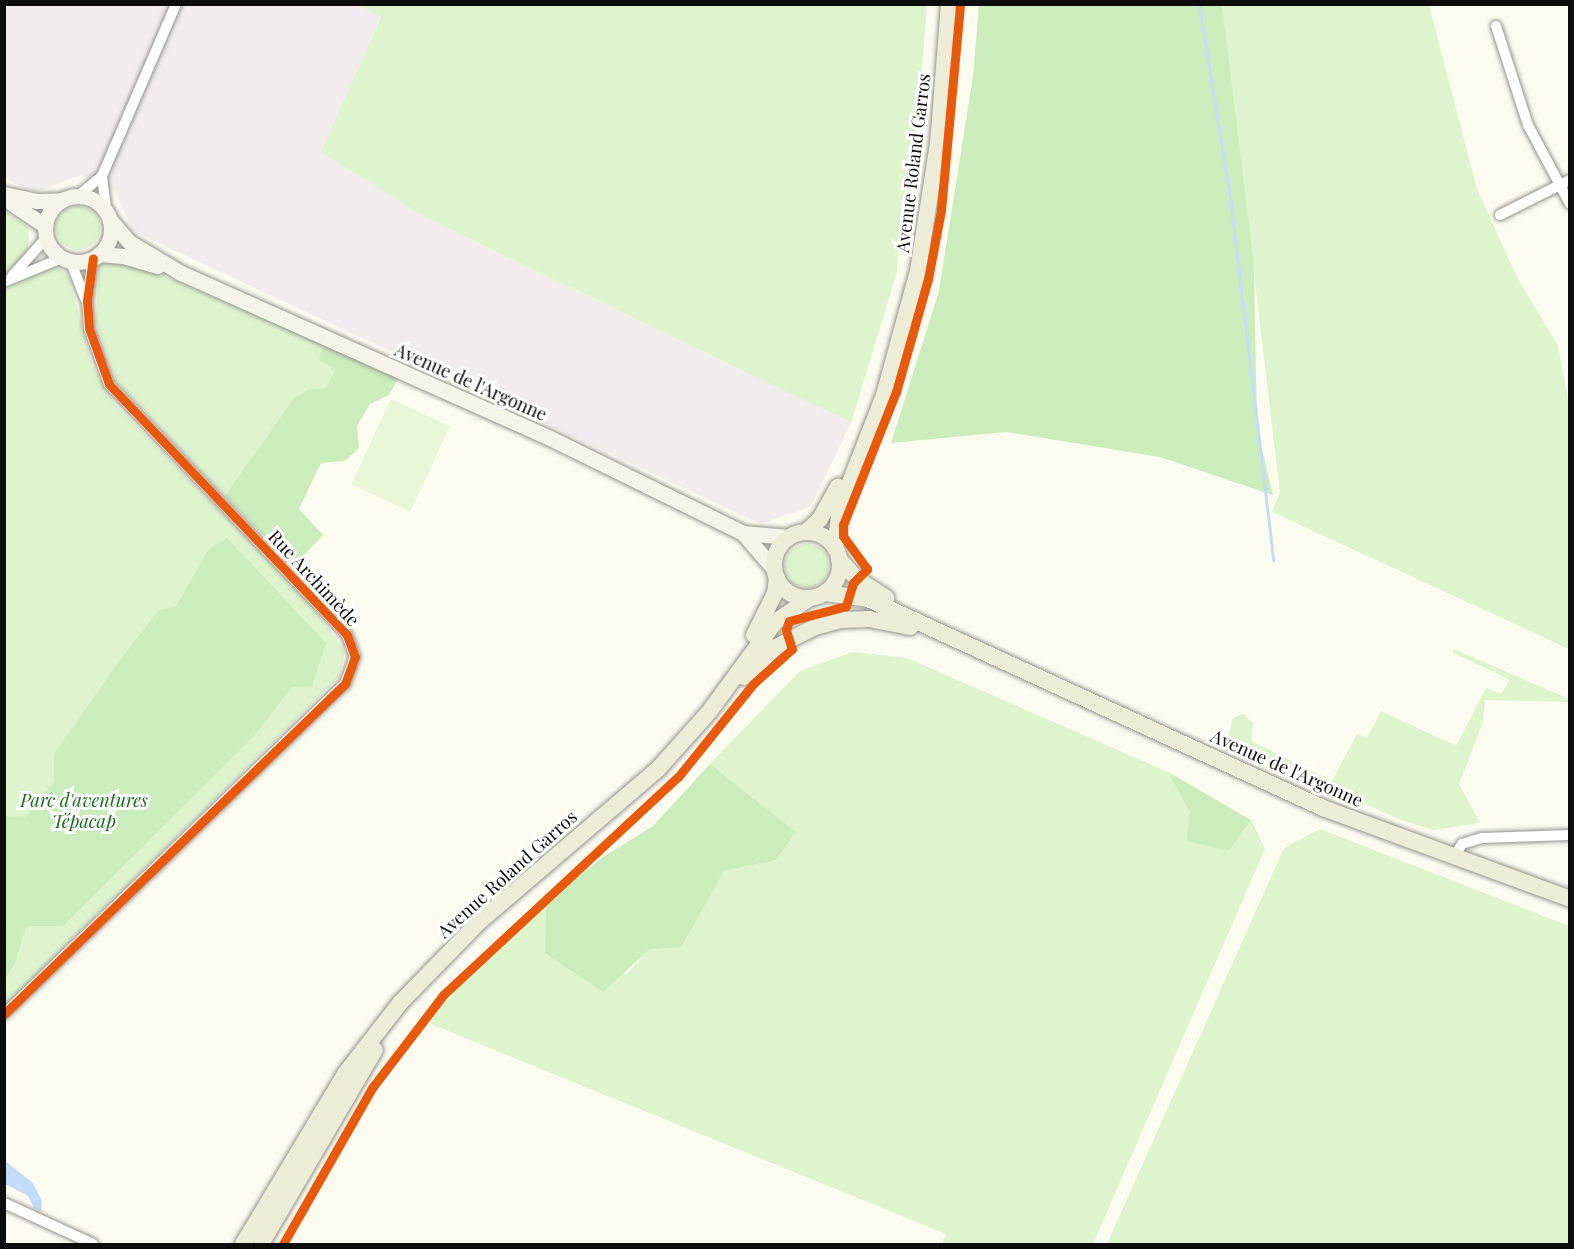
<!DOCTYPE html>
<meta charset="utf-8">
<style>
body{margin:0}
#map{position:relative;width:1574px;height:1249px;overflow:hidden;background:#fbfbf0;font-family:"Playfair Display",serif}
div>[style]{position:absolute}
.industrial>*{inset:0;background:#f3ecee}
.green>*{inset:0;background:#ddf4cd}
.round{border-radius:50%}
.forest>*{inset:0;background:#cbecbb}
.pitch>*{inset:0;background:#e9f7d8;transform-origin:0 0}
.water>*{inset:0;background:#c3dcf9}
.stream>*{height:3px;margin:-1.5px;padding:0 1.5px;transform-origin:1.5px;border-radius:1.5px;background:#c3dcf9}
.roads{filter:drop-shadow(0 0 2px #94948f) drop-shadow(0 0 2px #94948f)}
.minor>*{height:10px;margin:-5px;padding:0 5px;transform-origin:5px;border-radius:5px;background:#fefefd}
.secondary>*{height:15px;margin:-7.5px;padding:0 7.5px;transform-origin:7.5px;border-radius:7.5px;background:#f4f5e8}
.secondary>.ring{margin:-7.5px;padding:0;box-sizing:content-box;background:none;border:15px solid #f4f5e8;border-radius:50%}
.primary>*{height:16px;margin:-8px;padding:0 8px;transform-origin:8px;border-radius:8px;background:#edecd7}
.primary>.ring{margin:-8px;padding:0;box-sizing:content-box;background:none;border:16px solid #edecd7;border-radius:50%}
.cycleway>*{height:9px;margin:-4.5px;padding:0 4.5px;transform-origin:4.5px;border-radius:4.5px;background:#e8590c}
span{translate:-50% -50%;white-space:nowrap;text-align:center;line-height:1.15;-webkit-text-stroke:6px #fff;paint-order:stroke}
.street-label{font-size:18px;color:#0d0d0d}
.park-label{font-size:18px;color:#176b16;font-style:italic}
.frame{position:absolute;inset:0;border:6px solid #0d0d0d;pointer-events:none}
</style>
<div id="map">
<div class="industrial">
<div style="clip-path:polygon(5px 5px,359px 5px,381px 16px,322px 152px,423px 216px,851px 423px,811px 506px,761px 524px,133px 231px,114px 189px,81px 175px,36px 192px,5px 179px)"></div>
</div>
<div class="green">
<div style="clip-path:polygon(359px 5px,927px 5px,917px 128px,896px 275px,851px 423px,423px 216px,321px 152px,381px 17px)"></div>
<div style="clip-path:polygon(1222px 5px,1429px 5px,1477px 189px,1517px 277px,1558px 346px,1570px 410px,1569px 649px,1272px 512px,1280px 493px)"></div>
<div class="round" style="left:56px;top:206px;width:44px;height:44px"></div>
<div style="clip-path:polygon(5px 212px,28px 227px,29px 240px,26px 254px,5px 274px)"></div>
<div style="clip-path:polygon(112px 259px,151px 270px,324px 345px,336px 369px,325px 389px,310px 389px,263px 443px,225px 496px,117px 382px,96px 322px,99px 264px)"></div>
<div style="clip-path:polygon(59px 268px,69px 277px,92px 365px,114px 403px,312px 606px,345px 652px,339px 677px,5px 1005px,5px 290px,47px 269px)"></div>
<div class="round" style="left:785px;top:544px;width:44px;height:44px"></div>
<div style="clip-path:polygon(1454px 649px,1569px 699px,1569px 702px,1485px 700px,1483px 722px,1459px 784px,1480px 823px,1434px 830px,1401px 820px,1227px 741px,1233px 718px,1243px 714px,1253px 723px,1251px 741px,1332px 781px,1357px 734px,1367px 738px,1381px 711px,1456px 746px,1486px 688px,1501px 694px,1510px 680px,1452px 652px)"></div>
<div style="clip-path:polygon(852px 652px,907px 658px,1168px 772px,1190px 812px,1229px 851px,1251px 820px,1265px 849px,1093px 1244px,942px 1244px,946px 1234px,431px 1024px,430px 1008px,468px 968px,546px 903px,545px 953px,575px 971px,627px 974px,650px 949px,702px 906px,724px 871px,776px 860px,796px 832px,710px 764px,800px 671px)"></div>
<div style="clip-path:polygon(1320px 829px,1569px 926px,1569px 1244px,1107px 1244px,1284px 848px)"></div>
</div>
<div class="forest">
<div style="clip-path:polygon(979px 5px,1222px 5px,1254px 266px,1257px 429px,1273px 495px,1160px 457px,1006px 432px,891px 443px,939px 291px,973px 76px)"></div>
<div style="clip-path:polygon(324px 345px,398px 379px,389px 395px,370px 404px,357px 426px,359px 448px,345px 461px,321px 463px,299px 509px,323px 535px,294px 566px,225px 496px,294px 398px,310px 389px,325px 389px,336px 369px,318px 359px)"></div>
<div style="clip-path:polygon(227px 538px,326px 643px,312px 686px,292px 687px,254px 736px,63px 926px,26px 926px,15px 963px,5px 979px,5px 816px,25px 817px,54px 782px,54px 754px,123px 656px,158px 611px,176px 606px,209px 549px)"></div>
<div style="clip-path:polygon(710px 764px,796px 832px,776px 860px,724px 871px,681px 947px,650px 949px,603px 992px,545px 953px,546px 903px,603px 857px,653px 826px)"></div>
<div style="clip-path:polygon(1168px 772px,1251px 820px,1229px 851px,1187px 841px,1190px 812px)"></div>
</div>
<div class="pitch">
<div style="left:391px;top:399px;width:65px;height:94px;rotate:25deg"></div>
</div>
<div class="water">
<div style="clip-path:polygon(5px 1161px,33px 1183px,42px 1201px,41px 1211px,34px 1208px,28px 1196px,5px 1184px)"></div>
</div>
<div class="stream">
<div style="left:1199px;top:4px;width:195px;rotate:80.9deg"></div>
<div style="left:1230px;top:197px;width:366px;rotate:83.2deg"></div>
</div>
<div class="roads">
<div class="minor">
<div style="left:1496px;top:26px;width:104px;rotate:72.1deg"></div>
<div style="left:1528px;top:125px;width:89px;rotate:62deg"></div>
<div style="left:102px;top:176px;width:35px;rotate:83deg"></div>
<div style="left:78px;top:196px;width:31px;rotate:-40deg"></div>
<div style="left:102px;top:176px;width:187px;rotate:-66.7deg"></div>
<div style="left:1500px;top:215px;width:78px;rotate:-26.6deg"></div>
<div style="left:70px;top:260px;width:41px;rotate:68.5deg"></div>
<div style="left:12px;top:276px;width:52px;rotate:-48.1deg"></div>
<div style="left:4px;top:282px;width:63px;rotate:-22.5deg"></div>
<div style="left:1453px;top:858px;width:17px;rotate:-57deg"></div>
<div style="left:1462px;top:844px;width:21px;rotate:-17deg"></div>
<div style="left:1482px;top:838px;width:88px;rotate:-2deg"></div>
<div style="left:4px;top:1014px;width:475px;rotate:-44.1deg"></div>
<div style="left:345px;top:684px;width:29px;rotate:-70deg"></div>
<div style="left:355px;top:657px;width:23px;rotate:-110deg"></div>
<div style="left:347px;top:635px;width:346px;rotate:-133.5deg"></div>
<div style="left:109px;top:384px;width:59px;rotate:-109.7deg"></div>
<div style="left:89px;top:328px;width:27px;rotate:-94deg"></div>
<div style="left:87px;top:301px;width:43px;rotate:-82.1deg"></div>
<div style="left:4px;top:1203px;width:98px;rotate:24.7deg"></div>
</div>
<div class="secondary">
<div style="left:4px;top:194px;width:34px;rotate:12deg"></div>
<div style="left:37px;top:201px;width:25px;rotate:-2deg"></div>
<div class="ring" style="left:45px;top:196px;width:51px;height:51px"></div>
<div style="left:4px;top:198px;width:50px;rotate:34.3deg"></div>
<div style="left:110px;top:220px;width:29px;rotate:49deg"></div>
<div style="left:129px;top:242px;width:61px;rotate:30.8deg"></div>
<div style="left:181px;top:273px;width:402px;rotate:24.1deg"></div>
<div style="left:548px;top:437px;width:217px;rotate:26.2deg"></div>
<div style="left:743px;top:533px;width:46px;rotate:5deg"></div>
<div style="left:99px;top:254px;width:24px;rotate:5deg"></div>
<div style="left:123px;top:256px;width:36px;rotate:16deg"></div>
<div style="left:743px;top:533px;width:48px;rotate:49.3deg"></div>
</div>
<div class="primary">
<div style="left:806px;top:532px;width:19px;rotate:-43deg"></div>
<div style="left:820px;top:519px;width:37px;rotate:-61deg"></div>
<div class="ring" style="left:774px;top:532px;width:50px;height:50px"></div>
<div style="left:835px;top:548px;width:40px;rotate:-82.9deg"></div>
<div style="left:840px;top:508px;width:121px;rotate:-68.7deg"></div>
<div style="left:884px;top:395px;width:129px;rotate:-74.7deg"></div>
<div style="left:918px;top:271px;width:129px;rotate:-81.1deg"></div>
<div style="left:938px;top:144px;width:140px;rotate:-85.5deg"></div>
<div style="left:839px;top:559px;width:27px;rotate:48deg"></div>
<div style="left:857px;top:579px;width:35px;rotate:33deg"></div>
<div style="left:825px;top:593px;width:43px;rotate:7.9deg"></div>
<div style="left:868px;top:599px;width:501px;rotate:24.67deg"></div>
<div style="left:1323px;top:808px;width:263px;rotate:20.2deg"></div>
<div style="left:754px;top:635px;width:47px;rotate:-63.4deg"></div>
<div style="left:775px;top:593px;width:15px;rotate:-82deg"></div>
<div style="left:744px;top:677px;width:44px;rotate:-43.2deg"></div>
<div style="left:776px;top:647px;width:44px;rotate:-27.1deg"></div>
<div style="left:815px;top:627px;width:28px;rotate:-15deg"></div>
<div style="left:842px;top:620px;width:27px;rotate:-2deg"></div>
<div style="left:869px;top:619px;width:42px;rotate:11deg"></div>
<div style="left:243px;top:1244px;width:198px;rotate:-59deg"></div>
<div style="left:345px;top:1074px;width:90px;rotate:-52.2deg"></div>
<div style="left:400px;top:1003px;width:113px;rotate:-45.7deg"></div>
<div style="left:479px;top:922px;width:235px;rotate:-40.5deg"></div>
<div style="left:658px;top:769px;width:76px;rotate:-48.2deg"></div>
<div style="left:709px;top:712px;width:112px;rotate:-53.7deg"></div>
<div style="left:775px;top:622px;width:42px;rotate:-34.4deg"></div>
<div style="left:261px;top:1244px;width:225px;rotate:-59.6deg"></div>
</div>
</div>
<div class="cycleway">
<div style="left:4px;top:1014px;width:475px;rotate:-44.1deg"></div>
<div style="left:345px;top:684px;width:29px;rotate:-70deg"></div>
<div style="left:355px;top:657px;width:23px;rotate:-110deg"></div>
<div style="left:347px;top:635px;width:346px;rotate:-133.5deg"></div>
<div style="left:109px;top:384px;width:59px;rotate:-109.7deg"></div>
<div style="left:89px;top:328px;width:27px;rotate:-94deg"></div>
<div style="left:87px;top:301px;width:43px;rotate:-82.1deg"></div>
<div style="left:283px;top:1244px;width:180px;rotate:-60.3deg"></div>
<div style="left:372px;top:1088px;width:117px;rotate:-52.6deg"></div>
<div style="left:443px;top:995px;width:321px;rotate:-42.9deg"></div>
<div style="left:678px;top:777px;width:119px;rotate:-51.1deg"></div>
<div style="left:753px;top:684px;width:52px;rotate:-41.9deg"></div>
<div style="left:792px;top:649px;width:20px;rotate:-108deg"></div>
<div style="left:786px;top:630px;width:9px;rotate:-72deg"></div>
<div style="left:789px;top:621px;width:59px;rotate:-14.7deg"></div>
<div style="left:846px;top:606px;width:24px;rotate:-73deg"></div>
<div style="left:853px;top:583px;width:20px;rotate:-45deg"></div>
<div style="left:867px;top:569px;width:41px;rotate:-126deg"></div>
<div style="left:843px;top:536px;width:11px;rotate:-90deg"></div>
<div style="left:843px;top:525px;width:143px;rotate:-68.3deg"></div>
<div style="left:896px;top:392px;width:117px;rotate:-74.2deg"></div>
<div style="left:928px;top:279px;width:70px;rotate:-79.3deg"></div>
<div style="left:941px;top:210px;width:207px;rotate:-84.7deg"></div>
</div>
<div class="street-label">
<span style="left:913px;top:163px;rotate:-83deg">Avenue Roland Garros</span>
<span style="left:471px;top:382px;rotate:24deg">Avenue de l'Argonne</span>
<span style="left:314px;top:578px;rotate:47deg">Rue Archimède</span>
<span style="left:1287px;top:768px;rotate:24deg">Avenue de l'Argonne</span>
<span style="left:507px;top:874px;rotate:-42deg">Avenue Roland Garros</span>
</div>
<div class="park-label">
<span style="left:84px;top:811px">Parc d'aventures<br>Tépacap</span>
</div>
<div class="frame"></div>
</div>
